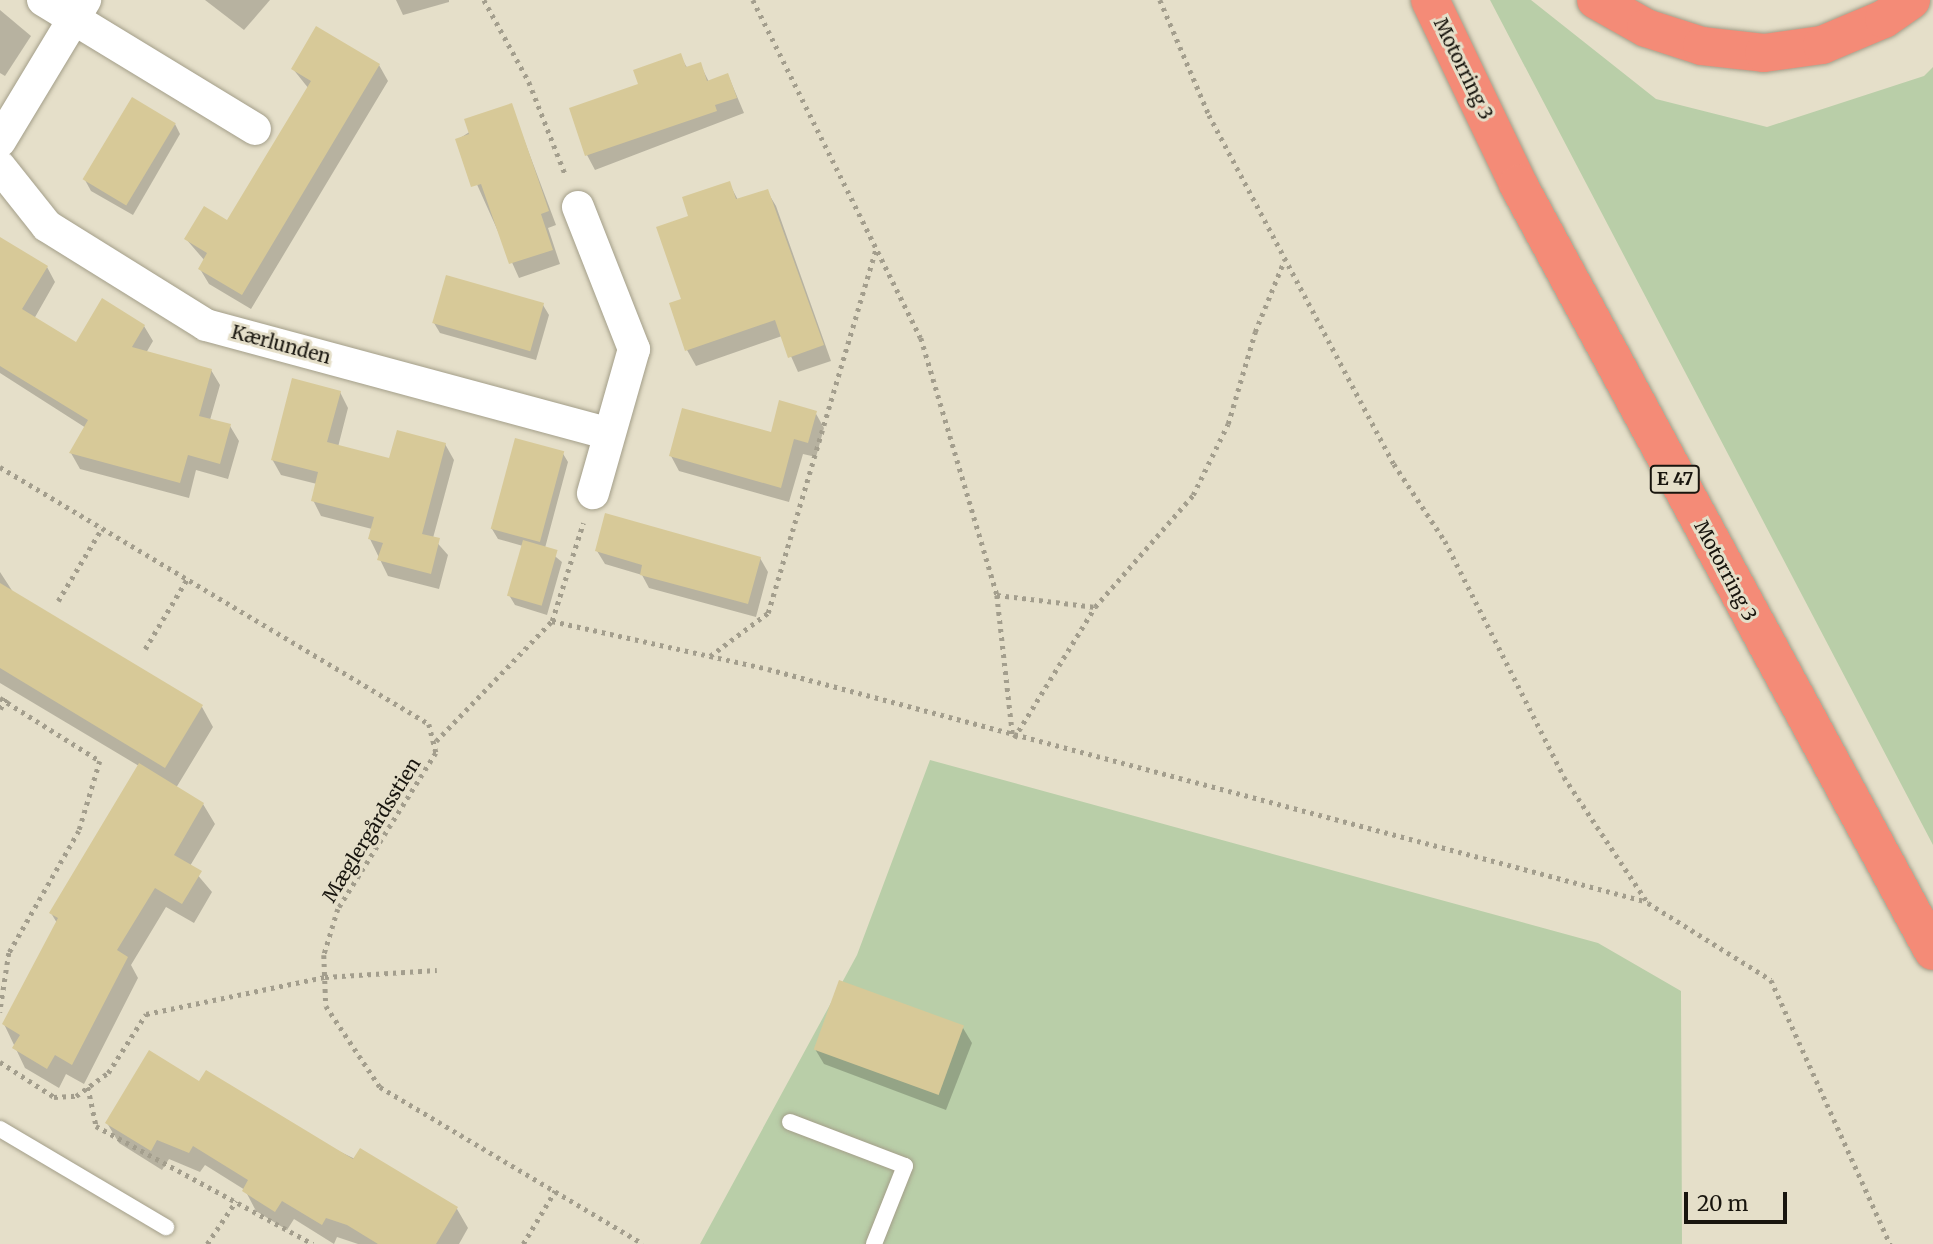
<!DOCTYPE html>
<meta charset="utf-8">
<style>
body{margin:0}
#map{position:relative;width:1933px;height:1244px;overflow:hidden;background:#e5dfc9;font-family:Merriweather,serif}
div>[style]{position:absolute}
.green>*{inset:0;background:#b9cea8}
.shadow>*{inset:0;background:#0003}
.building>*{inset:0;background:#d7c998;transform-origin:0 0}
.path>*{height:4.5px;margin-top:-2.25px;transform-origin:0;background:repeating-linear-gradient(90deg,#a39e8d 0 3.5px,transparent 0 8.5px)}
.roads{filter:drop-shadow(0 0 2px #a39e89) drop-shadow(0 0 2px #a39e89)}
.service>*{height:16px;margin:-8px;padding:0 8px;transform-origin:8px;border-radius:8px;background:#fff}
.minor>*{height:32px;margin:-16px;padding:0 16px;transform-origin:16px;border-radius:16px;background:#fff}
.motorway>*{height:38px;margin:-19px;padding:0 19px;transform-origin:19px;border-radius:19px;background:#f48b77}
span{translate:-50% -50%;white-space:nowrap;text-align:center;line-height:1.15;-webkit-text-stroke:6px #e5dfc9;paint-order:stroke}
.shield-label span{padding:2px 5px;background:#e5dfc9;border:2px solid;border-radius:5px;-webkit-text-stroke-width:0}
.shield-label{font-size:18px;color:#18150e;font-weight:700}
.street-label{font-size:19px;color:#18150e}
.scale{position:absolute;left:1684px;top:1192px;width:103px;height:32px;box-sizing:border-box;border:4px solid #18150e;border-top:0;padding-left:9px;font-size:21px;line-height:24px;white-space:nowrap;color:#18150e;-webkit-text-stroke:5px #e5dfc9;paint-order:stroke}
</style>
<div id="map">
<div class="green">
<div style="clip-path:polygon(1490px 0,1531px 0,1656px 99px,1767px 127px,1924px 76px,1933px 67px,1933px 845px)"></div>
<div style="clip-path:polygon(930px 760px,1598px 943px,1681px 991px,1682px 1244px,700px 1244px,857px 955px)"></div>
</div>
<div class="shadow">
<div style="clip-path:polygon(205px 0,270px 0,244px 30px)"></div>
<div style="clip-path:polygon(396px 0,449px 0,449px 2px,403px 15px)"></div>
<div style="clip-path:polygon(0 10px,31px 36px,5px 76px,0 73px)"></div>
<div style="clip-path:polygon(680px 56px,688px 69px,700px 64px,709px 82px,728px 75px,744px 113px,595px 170px,587px 155px,640px 86px)"></div>
<div style="clip-path:polygon(379px 65px,388px 81px,251px 309px,209px 284px,200px 269px,205px 261px,186px 239px,228px 223px,309px 89px,293px 69px)"></div>
<div style="clip-path:polygon(511px 105px,556px 225px,548px 228px,560px 264px,519px 278px,457px 140px)"></div>
<div style="clip-path:polygon(175px 124px,180px 134px,133px 215px,91px 191px,85px 180px)"></div>
<div style="clip-path:polygon(729px 183px,738px 200px,767px 191px,776px 206px,831px 361px,798px 372px,782px 336px,696px 366px,687px 350px,671px 304px,683px 300px,690px 217px)"></div>
<div style="clip-path:polygon(0 250px,47px 267px,55px 282px,34px 319px,76px 344px,144px 326px,153px 341px,146px 353px,211px 370px,220px 385px,210px 420px,230px 426px,239px 441px,228px 479px,196px 470px,189px 498px,80px 469px,71px 453px,86px 428px,0 373px)"></div>
<div style="clip-path:polygon(543px 305px,549px 315px,536px 360px,440px 333px,434px 323px)"></div>
<div style="clip-path:polygon(340px 392px,348px 408px,338px 447px,391px 461px,445px 444px,454px 460px,433px 538px,448px 555px,439px 589px,388px 576px,370px 539px,372px 529px,321px 516px,313px 500px,317px 484px,281px 475px,272px 459px)"></div>
<div style="clip-path:polygon(815px 412px,824px 428px,816px 457px,803px 454px,789px 502px,679px 471px,671px 456px,772px 434px)"></div>
<div style="clip-path:polygon(562px 452px,568px 462px,545px 548px,562px 562px,547px 615px,515px 605px,509px 595px,523px 546px,498px 539px,492px 529px)"></div>
<div style="clip-path:polygon(597px 551px,760px 558px,768px 572px,756px 617px,649px 588px,642px 575px,605px 564px)"></div>
<div style="clip-path:polygon(0 572px,13px 592px,202px 707px,213px 727px,176px 788px,203px 804px,215px 824px,190px 866px,212px 892px,194px 923px,166px 907px,131px 965px,138px 978px,84px 1084px,66px 1074px,59px 1088px,25px 1068px,4px 1024px,57px 923px,51px 913px,139px 766px,0 683px)"></div>
<div style="clip-path:polygon(963px 1028px,972px 1043px,946px 1110px,824px 1064px,815px 1049px)"></div>
<div style="clip-path:polygon(200px 1083px,457px 1209px,468px 1228px,459px 1244px,358px 1244px,337px 1237px,334px 1244px,294px 1219px,287px 1230px,256px 1211px,245px 1190px,205px 1165px,200px 1172px,169px 1159px,162px 1170px,119px 1143px,107px 1123px)"></div>
</div>
<div class="building">
<div style="clip-path:polygon(316px 26px,380px 64px,242px 295px,198px 269px,207px 253px,184px 239px,204px 206px,227px 220px,311px 81px,291px 69px)"></div>
<div style="clip-path:polygon(681px 53px,686px 67px,701px 62px,707px 81px,728px 73px,737px 98px,715px 105px,717px 111px,585px 156px,569px 108px,638px 84px,633px 70px)"></div>
<div style="left:132px;top:97px;width:51px;height:96px;rotate:31deg"></div>
<div style="clip-path:polygon(512px 103px,549px 211px,541px 214px,553px 250px,509px 264px,481px 184px,471px 187px,455px 139px,469px 134px,464px 119px)"></div>
<div style="clip-path:polygon(730px 181px,736px 199px,768px 189px,824px 345px,788px 358px,775px 320px,685px 351px,669px 303px,681px 299px,656px 227px,688px 216px,682px 197px)"></div>
<div style="clip-path:polygon(0 237px,48px 266px,22px 309px,76px 342px,102px 298px,145px 325px,132px 347px,212px 369px,199px 416px,231px 424px,220px 464px,188px 455px,180px 483px,69px 453px,88px 420px,0 366px)"></div>
<div style="left:446px;top:275px;width:102px;height:50px;rotate:16deg"></div>
<div style="clip-path:polygon(292px 378px,341px 391px,327px 442px,389px 458px,397px 430px,446px 443px,422px 534px,440px 538px,431px 574px,377px 560px,383px 543px,368px 539px,374px 517px,311px 501px,318px 472px,271px 460px)"></div>
<div style="clip-path:polygon(779px 400px,817px 411px,808px 443px,794px 439px,781px 488px,669px 456px,682px 408px,771px 432px)"></div>
<div style="left:515px;top:438px;width:51px;height:94px;rotate:15deg"></div>
<div style="clip-path:polygon(605px 513px,761px 557px,748px 604px,640px 575px,642px 565px,595px 551px)"></div>
<div style="left:523px;top:540px;width:36px;height:58px;rotate:16deg"></div>
<div style="clip-path:polygon(0 583px,203px 705px,165px 768px,0 668px)"></div>
<div style="clip-path:polygon(139px 763px,204px 803px,174px 855px,202px 871px,182px 904px,155px 888px,117px 950px,128px 957px,72px 1065px,55px 1055px,47px 1069px,12px 1048px,20px 1035px,2px 1024px,58px 918px,49px 913px)"></div>
<div style="left:839px;top:980px;width:133px;height:74px;rotate:20deg"></div>
<div style="clip-path:polygon(149px 1050px,199px 1081px,206px 1070px,353px 1159px,360px 1148px,458px 1207px,436px 1244px,378px 1244px,347px 1225px,326px 1218px,322px 1225px,282px 1201px,275px 1212px,242px 1191px,248px 1180px,193px 1146px,189px 1153px,157px 1140px,151px 1151px,105px 1123px)"></div>
</div>
<div class="path">
<div style="left:484px;top:0;width:94px;rotate:61.2deg"></div>
<div style="left:529px;top:82px;width:101px;rotate:68.5deg"></div>
<div style="left:753px;top:0;width:377px;rotate:63.6deg"></div>
<div style="left:921px;top:338px;width:268px;rotate:73.5deg"></div>
<div style="left:997px;top:595px;width:144px;rotate:83.6deg"></div>
<div style="left:1160px;top:0;width:125px;rotate:66.9deg"></div>
<div style="left:1209px;top:115px;width:395px;rotate:62.1deg"></div>
<div style="left:1394px;top:464px;width:92px;rotate:56.5deg"></div>
<div style="left:1445px;top:541px;width:264px;rotate:63.2deg"></div>
<div style="left:1564px;top:777px;width:151px;rotate:56.3deg"></div>
<div style="left:1648px;top:903px;width:145px;rotate:32deg"></div>
<div style="left:1771px;top:980px;width:290px;rotate:65.7deg"></div>
<div style="left:0;top:467px;width:500px;rotate:30.92deg"></div>
<div style="left:429px;top:724px;width:30px;rotate:76deg"></div>
<div style="left:436px;top:753px;width:184px;rotate:122.1deg"></div>
<div style="left:338px;top:909px;width:48px;rotate:106.9deg"></div>
<div style="left:324px;top:955px;width:51px;rotate:87.8deg"></div>
<div style="left:326px;top:1006px;width:97px;rotate:56.3deg"></div>
<div style="left:380px;top:1087px;width:306px;rotate:30.8deg"></div>
<div style="left:997px;top:595px;width:99px;rotate:7deg"></div>
<div style="left:58px;top:601px;width:85px;rotate:-58.9deg"></div>
<div style="left:552px;top:621px;width:221px;rotate:12.5deg"></div>
<div style="left:768px;top:669px;width:910px;rotate:14.83deg"></div>
<div style="left:145px;top:649px;width:82px;rotate:-59deg"></div>
<div style="left:710px;top:656px;width:72px;rotate:-36.6deg"></div>
<div style="left:768px;top:613px;width:381px;rotate:-73.5deg"></div>
<div style="left:0;top:698px;width:118px;rotate:32.2deg"></div>
<div style="left:100px;top:761px;width:73px;rotate:106.7deg"></div>
<div style="left:79px;top:831px;width:141px;rotate:119.8deg"></div>
<div style="left:9px;top:953px;width:60px;rotate:98.7deg"></div>
<div style="left:0;top:709px;width:12px;rotate:-59deg"></div>
<div style="left:1014px;top:738px;width:154px;rotate:-58.3deg"></div>
<div style="left:1095px;top:607px;width:149px;rotate:-48.8deg"></div>
<div style="left:1193px;top:495px;width:79px;rotate:-63.8deg"></div>
<div style="left:1228px;top:424px;width:96px;rotate:-73.6deg"></div>
<div style="left:1255px;top:332px;width:77px;rotate:-67.8deg"></div>
<div style="left:436px;top:741px;width:167px;rotate:-46deg"></div>
<div style="left:552px;top:621px;width:103px;rotate:-72.4deg"></div>
<div style="left:0;top:1062px;width:64px;rotate:32.9deg"></div>
<div style="left:54px;top:1097px;width:22px;rotate:-3deg"></div>
<div style="left:76px;top:1096px;width:39px;rotate:-36deg"></div>
<div style="left:108px;top:1073px;width:70px;rotate:-57.2deg"></div>
<div style="left:146px;top:1014px;width:183px;rotate:-11.7deg"></div>
<div style="left:325px;top:977px;width:112px;rotate:-3.6deg"></div>
<div style="left:88px;top:1087px;width:40px;rotate:78deg"></div>
<div style="left:96px;top:1126px;width:247px;rotate:28.5deg"></div>
<div style="left:207px;top:1244px;width:52px;rotate:-56deg"></div>
<div style="left:523px;top:1244px;width:62px;rotate:-58.9deg"></div>
</div>
<div class="roads">
<div class="service">
<div style="left:790px;top:1122px;width:123px;rotate:20.9deg"></div>
<div style="left:905px;top:1166px;width:84px;rotate:111.7deg"></div>
<div style="left:0;top:1129px;width:193px;rotate:30.6deg"></div>
</div>
<div class="minor">
<div style="left:43px;top:0;width:248px;rotate:31.3deg"></div>
<div style="left:0;top:141px;width:165px;rotate:-58.9deg"></div>
<div style="left:0;top:167px;width:75px;rotate:51.5deg"></div>
<div style="left:47px;top:226px;width:187px;rotate:31.9deg"></div>
<div style="left:206px;top:325px;width:417px;rotate:15.1deg"></div>
<div style="left:578px;top:207px;width:153px;rotate:68.5deg"></div>
<div style="left:634px;top:349px;width:150px;rotate:105.9deg"></div>
</div>
<div class="motorway">
<div style="left:1430px;top:0;width:204px;rotate:64.4deg"></div>
<div style="left:1518px;top:184px;width:872px;rotate:61.58deg"></div>
<div style="left:1596px;top:0;width:57px;rotate:29.2deg"></div>
<div style="left:1646px;top:28px;width:59px;rotate:17.8deg"></div>
<div style="left:1702px;top:46px;width:62px;rotate:6.4deg"></div>
<div style="left:1764px;top:53px;width:59px;rotate:-7.9deg"></div>
<div style="left:1822px;top:45px;width:67px;rotate:-22.8deg"></div>
<div style="left:1884px;top:19px;width:33px;rotate:-35deg"></div>
</div>
</div>
<div class="shield-label">
<span style="left:1675px;top:479px">E 47</span>
</div>
<div class="street-label">
<span style="left:1463px;top:69px;rotate:64deg">Motorring 3</span>
<span style="left:281px;top:345px;rotate:15deg">Kærlunden</span>
<span style="left:1725px;top:571px;rotate:62deg">Motorring 3</span>
<span style="left:372px;top:830px;rotate:-58deg">Mæglergårdsstien</span>
</div>
<div class="scale">20 m</div>
</div>
